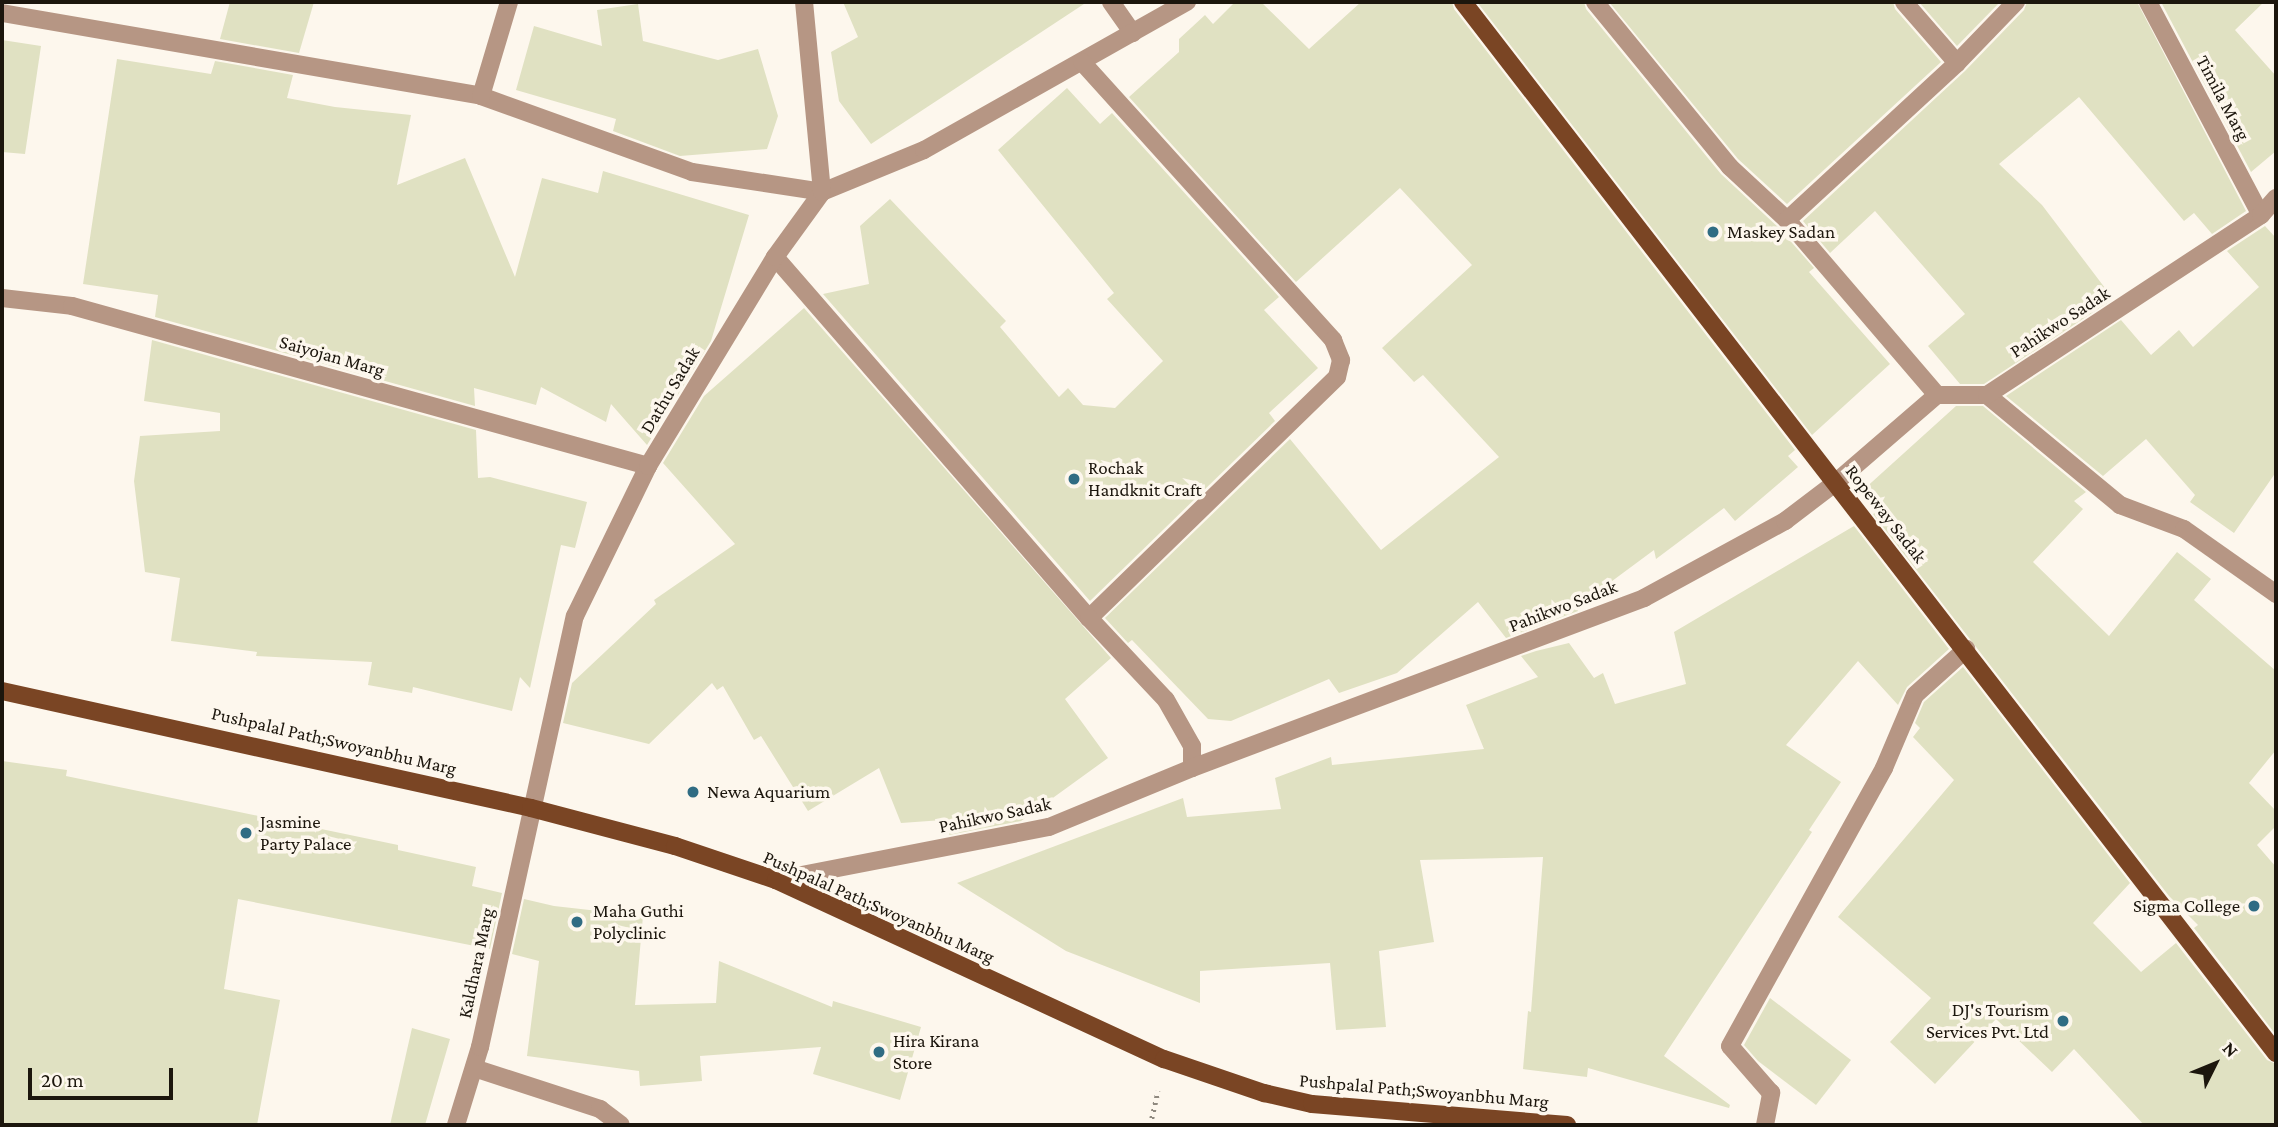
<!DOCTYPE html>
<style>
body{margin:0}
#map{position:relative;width:2278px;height:1127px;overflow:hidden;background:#fdf7ed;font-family:"Crimson Pro",serif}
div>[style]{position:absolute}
.building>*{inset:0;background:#e0e1c2}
.path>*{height:4.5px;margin-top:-2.25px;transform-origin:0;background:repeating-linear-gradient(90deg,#8f897f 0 2px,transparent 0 7px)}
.minor>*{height:18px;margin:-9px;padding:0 9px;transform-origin:9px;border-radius:9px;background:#b69684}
.major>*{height:18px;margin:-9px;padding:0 9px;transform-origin:9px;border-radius:9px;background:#7a4524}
.dots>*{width:19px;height:19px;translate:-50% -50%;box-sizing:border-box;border:4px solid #fdf7ed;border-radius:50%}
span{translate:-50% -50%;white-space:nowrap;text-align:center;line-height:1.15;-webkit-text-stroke:7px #fdf7ed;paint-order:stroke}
.street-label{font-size:19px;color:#1c160d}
.poi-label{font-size:19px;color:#1c160d}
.left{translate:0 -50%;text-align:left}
.right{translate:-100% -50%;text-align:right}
.frame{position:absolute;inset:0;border:4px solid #1c160d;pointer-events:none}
.north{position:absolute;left:2180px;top:1029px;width:70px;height:70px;-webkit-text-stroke:5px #fdf7ed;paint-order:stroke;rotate:47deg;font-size:19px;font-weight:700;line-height:28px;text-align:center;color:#1c160d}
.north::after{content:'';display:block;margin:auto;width:24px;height:32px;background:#1c160d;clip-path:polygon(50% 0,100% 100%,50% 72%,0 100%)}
.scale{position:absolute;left:28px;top:1068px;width:145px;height:32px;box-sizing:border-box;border:4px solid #1c160d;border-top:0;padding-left:9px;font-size:21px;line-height:24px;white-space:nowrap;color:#1c160d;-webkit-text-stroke:5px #fdf7ed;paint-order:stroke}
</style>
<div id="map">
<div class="building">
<div style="clip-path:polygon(230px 2px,314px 2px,299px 53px,220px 39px)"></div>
<div style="clip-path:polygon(843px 2px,1087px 2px,871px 144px,839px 101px,831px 52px,858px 37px)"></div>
<div style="clip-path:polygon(1235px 2px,1261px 2px,1309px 49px,1361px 2px,1452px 2px,1454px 9px,1795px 450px,1788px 456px,1798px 467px,1735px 521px,1724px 508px,1656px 559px,1654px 550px,1577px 607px,1578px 611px,1506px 638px,1478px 602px,1397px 673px,1339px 693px,1329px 679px,1231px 721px,1208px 719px,1132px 640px,1128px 643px,1105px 618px,1290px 439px,1381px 550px,1499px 457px,1423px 375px,1414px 382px,1382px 348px,1472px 265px,1400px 188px,1296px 282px,1129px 97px,1179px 52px,1179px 39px,1205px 15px,1213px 24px)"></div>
<div style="clip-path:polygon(1477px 2px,1584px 2px,1586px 9px,1721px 174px,1779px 228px,1814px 268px,1809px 272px,1890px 364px,1812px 435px)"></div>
<div style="clip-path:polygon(1609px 2px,1893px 2px,1895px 9px,1941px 62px,1787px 204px,1738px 159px)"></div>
<div style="clip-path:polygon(1919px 2px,2000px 2px,1957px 46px)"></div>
<div style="clip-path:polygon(2027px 2px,2137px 2px,2246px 211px,2212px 234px,2194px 213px,2184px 221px,2079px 97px,1999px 164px,2042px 205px,2105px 288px,2098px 293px,2107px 303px,1984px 384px,1960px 384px,1928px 346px,1965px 314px,1875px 211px,1830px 253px,1803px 221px,1965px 71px,2024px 10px)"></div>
<div style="clip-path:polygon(2161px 2px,2264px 2px,2235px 30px,2276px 76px,2276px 151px,2251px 172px)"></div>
<div style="clip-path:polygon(638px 4px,643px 41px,718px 60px,758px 49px,778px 116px,767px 149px,680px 156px,613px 131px,616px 119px,516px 90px,534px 26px,602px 46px,597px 10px)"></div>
<div style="clip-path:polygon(2px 40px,41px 46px,25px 154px,2px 152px)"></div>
<div style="clip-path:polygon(117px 59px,211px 74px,215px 61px,293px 75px,287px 98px,335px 107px,411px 115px,397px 185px,465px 158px,515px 277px,542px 178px,598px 193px,603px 171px,749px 215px,711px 341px,647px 445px,611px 404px,606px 422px,541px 387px,536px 405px,474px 388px,475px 406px,155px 317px,158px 295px,83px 284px)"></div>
<div style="clip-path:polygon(1067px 88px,1100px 124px,1112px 113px,1279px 297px,1264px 310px,1318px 368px,1269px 413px,1275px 421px,1090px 601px,823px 294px,869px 284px,860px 226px,890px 199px,1006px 321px,1000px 327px,1059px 397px,1068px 388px,1083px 405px,1115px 408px,1163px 361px,1107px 299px,1114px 293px,998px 150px)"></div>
<div style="clip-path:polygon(2265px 226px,2276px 238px,2276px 472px,2234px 533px,2190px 502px,2195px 495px,2146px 439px,2103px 476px,2006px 396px,2121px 320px,2151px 355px,2179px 330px,2193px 347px,2259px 287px,2227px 251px)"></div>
<div style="clip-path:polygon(804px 308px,1111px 658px,1065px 699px,1108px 758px,1021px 821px,949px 835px,943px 820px,901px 823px,879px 768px,808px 811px,761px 736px,754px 740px,723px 686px,717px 690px,712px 683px,649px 744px,563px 723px,572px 683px,656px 604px,654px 600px,735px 544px,663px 463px,704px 396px)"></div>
<div style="clip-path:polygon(152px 340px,476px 430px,478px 478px,490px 477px,587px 502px,575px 548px,561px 545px,530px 688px,520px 677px,512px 711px,413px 687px,412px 693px,368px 685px,372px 662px,256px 656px,257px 652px,171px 641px,180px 578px,145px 572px,134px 481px,140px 436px,220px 431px,220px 413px,144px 401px)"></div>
<div style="clip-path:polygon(1956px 406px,1983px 406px,2086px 492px,2074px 501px,2083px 509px,2033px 562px,2109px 636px,2177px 552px,2211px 579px,2194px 600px,2276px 671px,2276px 750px,2249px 783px,2276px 811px,2276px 826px,2257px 845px,2276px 867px,2276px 1035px,2194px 928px,2198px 925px,2169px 896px,1873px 514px,1879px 511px,1862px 491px)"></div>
<div style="clip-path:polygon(1854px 526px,1949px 649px,1907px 687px,1898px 705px,1858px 661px,1786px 745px,1841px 782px,1809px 830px,1812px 832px,1664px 1056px,1730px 1105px,1729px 1108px,1588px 1068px,1587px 1077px,1523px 1069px,1528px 1011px,1531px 1012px,1543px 857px,1420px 860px,1434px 942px,1379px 951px,1386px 1027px,1336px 1030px,1330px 963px,1200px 971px,1200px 1003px,1066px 951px,957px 883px,1183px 798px,1187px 817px,1281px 809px,1275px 778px,1331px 757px,1332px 765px,1484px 749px,1466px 705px,1538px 677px,1521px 656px,1536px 651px,1569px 643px,1594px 678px,1603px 673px,1615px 704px,1686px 684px,1674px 632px)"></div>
<div style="clip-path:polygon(1963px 667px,2130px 883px,2093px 923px,2141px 972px,2176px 943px,2267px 1060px,2276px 1064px,2276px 1125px,2144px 1125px,2074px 1049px,2052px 1072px,1996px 1019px,1935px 1084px,1890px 1042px,1931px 998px,1838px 917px,1954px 780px,1913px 737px,1920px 728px,1915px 723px,1924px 702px)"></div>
<div style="clip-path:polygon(2px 761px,67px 770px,66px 776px,398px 845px,398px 850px,476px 867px,472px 886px,502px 893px,490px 949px,238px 899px,224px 989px,280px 1000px,257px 1125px,2px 1125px)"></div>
<div style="clip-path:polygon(524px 899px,554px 906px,643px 916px,635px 1005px,716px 1003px,719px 961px,832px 1007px,833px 1001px,921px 1027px,900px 1100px,813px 1074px,821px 1047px,700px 1056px,702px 1081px,640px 1086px,639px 1071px,527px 1056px,539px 961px,512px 954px)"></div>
<div style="clip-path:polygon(1770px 998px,1851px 1060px,1816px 1105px,1758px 1061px,1744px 1045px)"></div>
<div style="clip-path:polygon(412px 1028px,450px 1039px,425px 1125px,390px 1125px)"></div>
</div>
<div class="path">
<div style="left:1150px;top:1125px;width:35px;rotate:-77deg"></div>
</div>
<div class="minor">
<div style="left:1111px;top:2px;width:38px;rotate:55deg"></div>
<div style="left:1595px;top:2px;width:213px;rotate:50.7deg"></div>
<div style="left:1730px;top:167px;width:78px;rotate:42.9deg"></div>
<div style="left:1787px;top:220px;width:230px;rotate:49.4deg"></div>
<div style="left:1904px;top:2px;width:81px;rotate:49deg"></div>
<div style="left:2148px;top:2px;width:241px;rotate:62.1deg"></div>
<div style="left:2px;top:13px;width:486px;rotate:9.8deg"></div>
<div style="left:481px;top:96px;width:224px;rotate:19.8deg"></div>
<div style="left:692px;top:172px;width:132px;rotate:8.7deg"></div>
<div style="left:822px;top:192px;width:110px;rotate:-22.4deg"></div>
<div style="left:924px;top:150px;width:302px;rotate:-29.4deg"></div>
<div style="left:1082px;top:62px;width:375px;rotate:47.9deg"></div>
<div style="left:1333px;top:340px;width:22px;rotate:68deg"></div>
<div style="left:1341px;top:360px;width:17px;rotate:103deg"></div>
<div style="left:1337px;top:377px;width:346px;rotate:135.8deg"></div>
<div style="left:481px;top:96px;width:98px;rotate:-73.4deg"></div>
<div style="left:1787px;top:220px;width:231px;rotate:-42.7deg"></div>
<div style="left:1957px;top:63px;width:85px;rotate:-46deg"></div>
<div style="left:775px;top:257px;width:478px;rotate:49deg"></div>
<div style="left:1089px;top:618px;width:112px;rotate:46.8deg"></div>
<div style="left:1166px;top:700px;width:53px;rotate:60.5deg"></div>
<div style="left:1192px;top:746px;width:22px;rotate:90deg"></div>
<div style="left:2px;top:298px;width:70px;rotate:6.5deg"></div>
<div style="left:72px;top:306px;width:598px;rotate:15.52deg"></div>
<div style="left:1987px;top:395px;width:173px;rotate:39.6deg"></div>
<div style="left:2120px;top:505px;width:68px;rotate:20.6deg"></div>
<div style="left:2184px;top:529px;width:113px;rotate:35.2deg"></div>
<div style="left:776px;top:880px;width:278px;rotate:-11deg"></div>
<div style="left:1049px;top:827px;width:155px;rotate:-22.4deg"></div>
<div style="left:1192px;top:768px;width:483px;rotate:-20.6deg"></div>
<div style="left:1644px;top:598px;width:161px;rotate:-28.6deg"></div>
<div style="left:1785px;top:521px;width:63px;rotate:-37.2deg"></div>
<div style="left:1835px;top:483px;width:135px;rotate:-40.8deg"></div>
<div style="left:1937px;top:395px;width:50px"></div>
<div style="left:1987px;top:395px;width:328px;rotate:-33.3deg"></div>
<div style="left:2261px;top:215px;width:23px;rotate:-49deg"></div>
<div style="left:474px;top:1068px;width:133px;rotate:18deg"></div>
<div style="left:600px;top:1109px;width:26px;rotate:37deg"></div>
<div style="left:456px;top:1125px;width:82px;rotate:-72.9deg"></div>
<div style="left:480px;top:1047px;width:441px;rotate:-77.6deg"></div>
<div style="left:575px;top:616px;width:167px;rotate:-64deg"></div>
<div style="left:648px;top:466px;width:245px;rotate:-58.7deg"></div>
<div style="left:775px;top:257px;width:80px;rotate:-54.1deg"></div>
<div style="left:822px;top:192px;width:191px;rotate:-95.4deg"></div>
<div style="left:1765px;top:1125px;width:33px;rotate:-79deg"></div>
<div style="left:1771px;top:1093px;width:62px;rotate:-131.1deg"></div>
<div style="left:1730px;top:1046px;width:318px;rotate:-61deg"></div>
<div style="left:1884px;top:768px;width:79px;rotate:-67deg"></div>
<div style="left:1915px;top:695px;width:69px;rotate:-42deg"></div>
</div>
<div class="major">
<div style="left:1463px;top:2px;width:1329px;rotate:52.28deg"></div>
<div style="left:2px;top:691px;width:542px;rotate:12.47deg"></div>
<div style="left:531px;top:808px;width:149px;rotate:14.8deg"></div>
<div style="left:675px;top:846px;width:107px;rotate:18.6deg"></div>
<div style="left:776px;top:880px;width:427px;rotate:24.8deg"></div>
<div style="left:1164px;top:1059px;width:106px;rotate:18.8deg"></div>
<div style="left:1264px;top:1093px;width:49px;rotate:12.9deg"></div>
<div style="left:1312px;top:1104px;width:256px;rotate:4.7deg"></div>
</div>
<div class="dots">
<div style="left:1713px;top:232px;background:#306c83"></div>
<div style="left:1074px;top:479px;background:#306c83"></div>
<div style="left:693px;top:792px;background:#306c83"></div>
<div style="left:246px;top:833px;background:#306c83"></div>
<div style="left:2254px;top:906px;background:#306c83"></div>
<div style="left:577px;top:922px;background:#306c83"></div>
<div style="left:2063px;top:1021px;background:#306c83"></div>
<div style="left:879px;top:1052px;background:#306c83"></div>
</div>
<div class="street-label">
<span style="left:2223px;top:98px;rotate:62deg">Timila Marg</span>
<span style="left:2060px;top:322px;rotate:-33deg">Pahikwo Sadak</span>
<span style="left:332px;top:356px;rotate:16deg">Saiyojan Marg</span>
<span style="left:670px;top:390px;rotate:-59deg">Dathu Sadak</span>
<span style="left:1886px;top:514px;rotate:52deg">Ropeway Sadak</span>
<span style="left:1563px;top:606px;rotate:-21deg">Pahikwo Sadak</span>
<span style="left:334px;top:741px;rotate:13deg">Pushpalal Path;Swoyanbhu Marg</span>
<span style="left:995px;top:815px;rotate:-12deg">Pahikwo Sadak</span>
<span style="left:879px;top:907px;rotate:24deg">Pushpalal Path;Swoyanbhu Marg</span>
<span style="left:476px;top:963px;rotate:-78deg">Kaldhara Marg</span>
<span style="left:1424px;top:1091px;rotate:5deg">Pushpalal Path;Swoyanbhu Marg</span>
</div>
<div class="poi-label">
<span class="left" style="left:1727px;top:232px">Maskey Sadan</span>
<span class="left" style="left:1088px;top:479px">Rochak<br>Handknit Craft</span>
<span class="left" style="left:707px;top:792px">Newa Aquarium</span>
<span class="left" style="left:260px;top:833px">Jasmine<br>Party Palace</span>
<span class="right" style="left:2240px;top:906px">Sigma College</span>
<span class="left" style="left:593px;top:922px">Maha Guthi<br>Polyclinic</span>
<span class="right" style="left:2049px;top:1021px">DJ's Tourism<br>Services Pvt. Ltd</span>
<span class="left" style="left:893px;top:1052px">Hira Kirana<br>Store</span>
</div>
<div class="frame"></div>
<div class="north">N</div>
<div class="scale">20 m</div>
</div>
